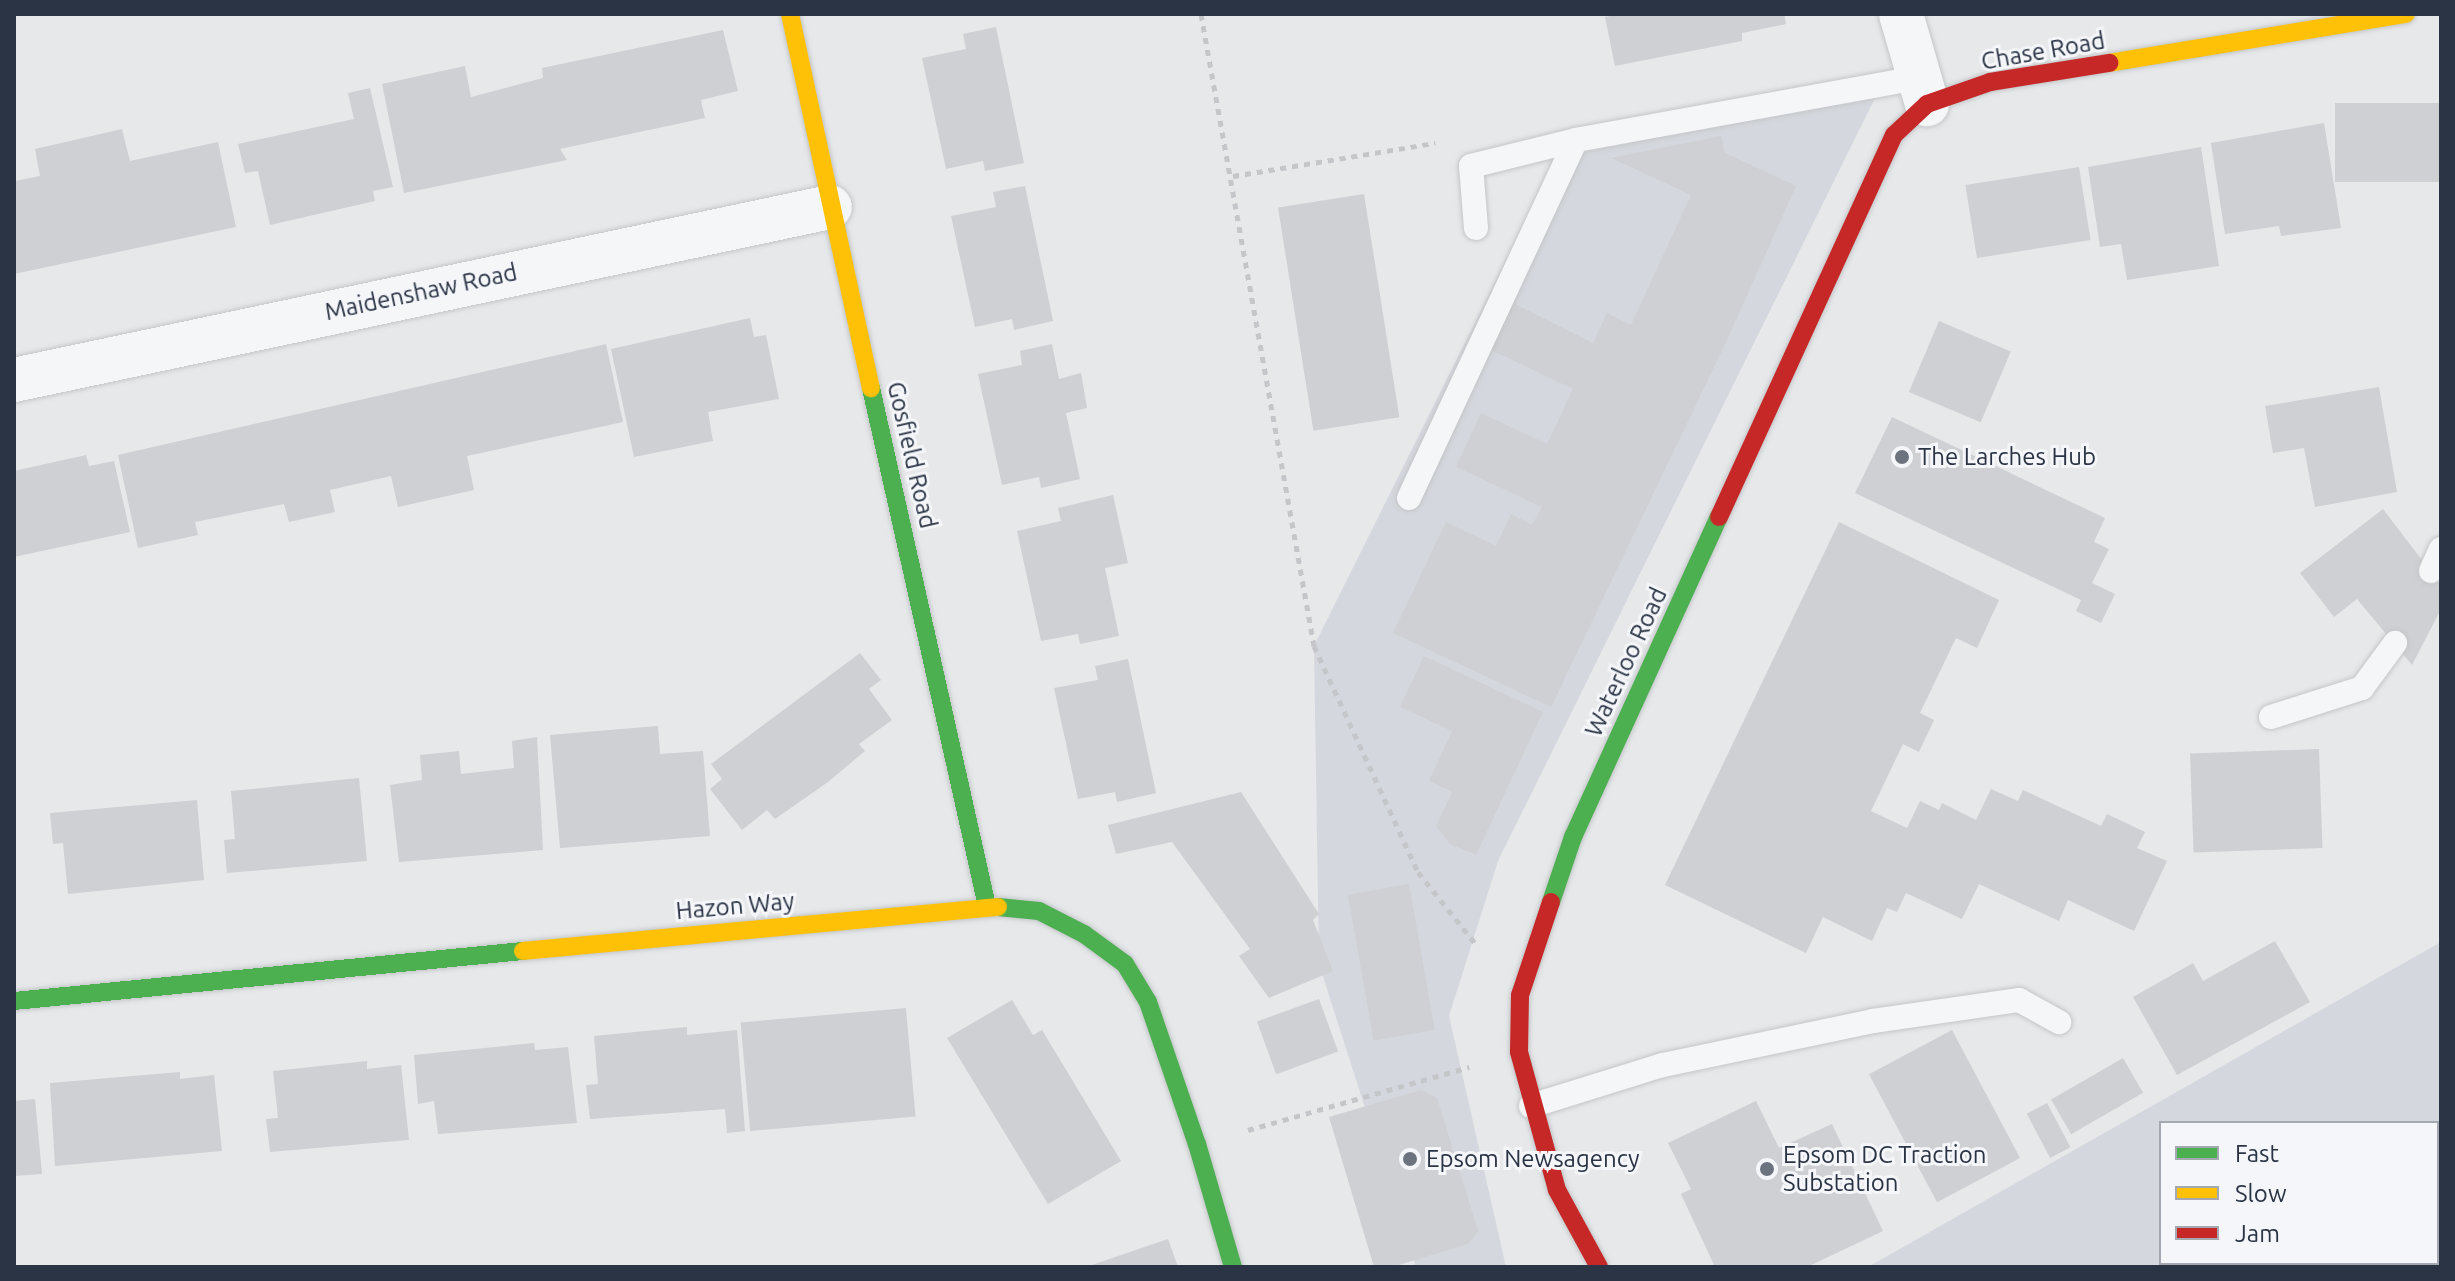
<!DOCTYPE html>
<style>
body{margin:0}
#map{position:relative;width:2455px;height:1281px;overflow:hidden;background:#e6e8ea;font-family:Ubuntu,sans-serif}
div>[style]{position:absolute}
.built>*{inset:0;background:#d4d7dd}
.building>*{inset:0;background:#ced0d3;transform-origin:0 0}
.path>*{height:5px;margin-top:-2.5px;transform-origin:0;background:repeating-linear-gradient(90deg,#c5c6ca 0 6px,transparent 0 12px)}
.roads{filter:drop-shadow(0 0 2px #c4c6c8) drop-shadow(0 0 2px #c4c6c8)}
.lane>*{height:24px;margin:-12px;padding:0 12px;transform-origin:12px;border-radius:12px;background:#f5f6f7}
.street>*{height:44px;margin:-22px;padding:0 22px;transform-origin:22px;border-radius:22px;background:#f5f6f7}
.fast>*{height:18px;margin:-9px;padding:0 9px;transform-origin:9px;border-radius:9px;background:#4caf50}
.slow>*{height:18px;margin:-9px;padding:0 9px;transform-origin:9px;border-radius:9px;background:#ffc107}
.jam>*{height:18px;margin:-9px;padding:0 9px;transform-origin:9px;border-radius:9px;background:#c62828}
.rail>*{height:6px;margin-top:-3px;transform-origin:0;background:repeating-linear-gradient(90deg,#cecfd2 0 4px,transparent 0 12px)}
.dots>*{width:22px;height:22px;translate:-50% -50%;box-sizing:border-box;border:4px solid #f4f6f9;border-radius:50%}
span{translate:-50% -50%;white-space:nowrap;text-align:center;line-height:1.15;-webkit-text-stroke:6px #f4f6f9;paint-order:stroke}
.street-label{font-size:24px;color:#2b3445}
.poi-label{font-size:24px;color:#2b3445}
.left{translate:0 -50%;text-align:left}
.frame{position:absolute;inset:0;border:16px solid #2b3445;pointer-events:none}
.legend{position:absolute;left:2159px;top:1121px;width:280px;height:144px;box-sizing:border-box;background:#f4f6f9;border:2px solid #a4a8b1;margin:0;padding:10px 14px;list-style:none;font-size:24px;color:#2b3445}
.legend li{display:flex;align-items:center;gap:16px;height:40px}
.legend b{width:40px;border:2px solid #a4a8b1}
</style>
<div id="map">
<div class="built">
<div style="clip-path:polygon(1879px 90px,1498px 861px,1449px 1016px,1506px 1267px,1416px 1267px,1319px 964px,1314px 646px,1557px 158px)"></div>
<div style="clip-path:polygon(evenodd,2441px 942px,2441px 1267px,1868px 1267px,2441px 942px,2161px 1123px,2437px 1123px,2437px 1263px,2161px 1263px,2161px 1123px)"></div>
</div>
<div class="building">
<div style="clip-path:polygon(1621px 14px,1784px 14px,1786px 24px,1742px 33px,1742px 41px,1615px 66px,1605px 17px)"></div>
<div style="clip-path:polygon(996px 27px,1024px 163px,985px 171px,983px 161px,946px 169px,922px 58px,966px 49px,963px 34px)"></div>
<div style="clip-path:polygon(723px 30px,738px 91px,701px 100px,705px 118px,560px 149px,567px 160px,404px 193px,382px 84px,465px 66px,471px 97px,543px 78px,542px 68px)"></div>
<div style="clip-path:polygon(370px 88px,393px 187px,373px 191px,375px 201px,270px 225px,258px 171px,245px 173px,238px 144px,354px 119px,348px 93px)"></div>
<div style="left:2441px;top:103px;width:79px;height:106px;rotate:90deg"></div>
<div style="clip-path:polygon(2324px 123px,2341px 228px,2281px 236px,2279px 226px,2225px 234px,2211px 143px)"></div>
<div style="clip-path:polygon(122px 129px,130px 161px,218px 142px,236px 227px,14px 274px,15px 181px,40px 176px,35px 149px)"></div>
<div style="clip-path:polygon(1721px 136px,1725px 153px,1796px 186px,1727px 340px,1551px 707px,1393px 633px,1446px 522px,1496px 546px,1511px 514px,1532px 525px,1542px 507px,1456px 467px,1481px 413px,1547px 444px,1573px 389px,1487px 348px,1509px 301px,1593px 343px,1607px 313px,1631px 325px,1691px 195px,1611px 158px)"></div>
<div style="clip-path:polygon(2201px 147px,2219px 266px,2127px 280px,2121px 244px,2100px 247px,2088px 167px)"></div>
<div style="left:2079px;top:167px;width:74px;height:115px;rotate:81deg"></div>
<div style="clip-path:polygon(1025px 186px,1053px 321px,1014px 330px,1012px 319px,975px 327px,951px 216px,996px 207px,993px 192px)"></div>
<div style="left:1364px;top:194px;width:226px;height:87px;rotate:81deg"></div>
<div style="clip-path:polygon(750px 318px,754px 337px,766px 335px,779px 399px,708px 412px,713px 441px,634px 457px,611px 349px)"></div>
<div style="left:1939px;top:321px;width:78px;height:77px;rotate:23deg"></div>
<div style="clip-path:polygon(606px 344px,623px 422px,467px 456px,474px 490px,398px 507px,391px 476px,330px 490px,335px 512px,289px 522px,284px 504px,195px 522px,198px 535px,138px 548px,118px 455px)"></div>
<div style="clip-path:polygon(1052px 344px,1059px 379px,1081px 373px,1087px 408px,1066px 413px,1080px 479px,1041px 488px,1039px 477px,1002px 485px,978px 374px,1022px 365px,1020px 351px)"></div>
<div style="clip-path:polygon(2379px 387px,2397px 492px,2315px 507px,2304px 448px,2273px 453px,2265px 406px)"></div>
<div style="clip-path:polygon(1892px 417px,2105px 518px,2094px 542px,2109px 549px,2092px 583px,2115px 594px,2101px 623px,2076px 611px,2081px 600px,1855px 493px)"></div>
<div style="clip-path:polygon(86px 455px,89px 466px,114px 461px,130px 532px,14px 557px,14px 471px)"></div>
<div style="clip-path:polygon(1113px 495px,1128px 563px,1105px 568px,1119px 636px,1080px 644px,1078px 634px,1041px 641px,1017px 531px,1061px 521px,1058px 508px)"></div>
<div style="clip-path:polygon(2383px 509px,2441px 585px,2441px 609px,2412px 665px,2357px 599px,2334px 617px,2300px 573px)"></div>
<div style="clip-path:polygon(1839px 522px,1999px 600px,1977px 648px,1956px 638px,1920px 713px,1934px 720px,1919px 752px,1903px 744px,1871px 811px,1907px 828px,1920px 801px,1939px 810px,1942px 803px,1976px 820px,1991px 789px,2018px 801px,2023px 790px,2101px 826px,2107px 814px,2145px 832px,2137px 848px,2167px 861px,2134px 931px,2068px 900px,2059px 921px,1979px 884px,1962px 919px,1906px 893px,1897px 912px,1887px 908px,1872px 941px,1823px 917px,1806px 953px,1665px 885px)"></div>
<div style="clip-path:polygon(860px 653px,881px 680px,869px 689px,892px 720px,859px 744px,865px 751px,828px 782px,775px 819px,767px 810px,742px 830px,710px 789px,722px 779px,711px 764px)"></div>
<div style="clip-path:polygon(1424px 656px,1543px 712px,1476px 855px,1450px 844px,1436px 826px,1452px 792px,1429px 781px,1452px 731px,1400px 707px)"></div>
<div style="clip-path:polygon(1128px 659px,1156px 793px,1117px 802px,1115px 792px,1078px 799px,1054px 688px,1098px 680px,1095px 666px)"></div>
<div style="clip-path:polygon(658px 726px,660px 754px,703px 751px,710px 836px,560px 848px,550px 735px)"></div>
<div style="clip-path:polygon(537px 737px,543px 850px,399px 862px,390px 785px,422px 780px,420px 755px,459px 751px,461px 774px,514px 768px,512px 741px)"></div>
<div style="left:2319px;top:749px;width:99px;height:129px;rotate:88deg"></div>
<div style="clip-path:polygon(359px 778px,367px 861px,227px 873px,224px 840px,235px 839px,231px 791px)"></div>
<div style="clip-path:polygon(1241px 792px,1319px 914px,1313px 920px,1333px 971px,1269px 998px,1239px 956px,1250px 949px,1172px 842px,1116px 854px,1108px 825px)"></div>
<div style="clip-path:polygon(197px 800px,204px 880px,68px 894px,63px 843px,53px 844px,50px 813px)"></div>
<div style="left:1409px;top:884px;width:148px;height:62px;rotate:80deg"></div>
<div style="clip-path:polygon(2275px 941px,2310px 1002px,2177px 1075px,2133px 997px,2193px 963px,2203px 981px)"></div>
<div style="left:1319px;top:999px;width:56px;height:66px;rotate:70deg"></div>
<div style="clip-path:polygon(1012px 1000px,1033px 1035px,1042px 1030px,1121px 1161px,1048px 1204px,947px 1038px)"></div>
<div style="left:906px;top:1008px;width:109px;height:166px;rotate:85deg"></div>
<div style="clip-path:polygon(687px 1027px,687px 1035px,737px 1030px,745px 1131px,727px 1133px,725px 1109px,590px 1119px,586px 1085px,598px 1084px,594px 1036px)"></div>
<div style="left:1952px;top:1030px;width:145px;height:94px;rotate:62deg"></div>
<div style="clip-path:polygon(534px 1043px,535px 1050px,568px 1047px,577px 1123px,438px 1134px,434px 1101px,418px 1104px,414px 1055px)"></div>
<div style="left:2123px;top:1058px;width:40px;height:83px;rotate:60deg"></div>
<div style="clip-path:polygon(367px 1061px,367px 1069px,401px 1065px,409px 1140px,270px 1152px,266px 1119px,278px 1118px,273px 1071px)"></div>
<div style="clip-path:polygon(180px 1072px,180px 1079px,214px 1075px,222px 1151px,55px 1166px,50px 1083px)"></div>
<div style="clip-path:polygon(1421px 1090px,1437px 1098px,1478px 1231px,1468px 1244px,1392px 1267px,1374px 1267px,1329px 1117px)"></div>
<div style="clip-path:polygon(35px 1099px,42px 1174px,14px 1176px,14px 1101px)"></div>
<div style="clip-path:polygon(1756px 1101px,1779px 1148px,1832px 1124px,1883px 1231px,1807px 1267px,1715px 1267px,1681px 1194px,1691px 1189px,1668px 1143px)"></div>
<div style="left:2047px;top:1103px;width:50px;height:23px;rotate:62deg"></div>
<div style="clip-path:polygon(1168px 1239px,1178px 1267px,1086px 1267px)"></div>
</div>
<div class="path">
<div style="left:1201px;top:14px;width:642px;rotate:79.86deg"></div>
<div style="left:1314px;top:646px;width:249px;rotate:65.3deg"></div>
<div style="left:1418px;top:872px;width:96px;rotate:51.3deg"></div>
<div style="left:1233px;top:176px;width:205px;rotate:-9.3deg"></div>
<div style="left:1248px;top:1130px;width:230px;rotate:-15.9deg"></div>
</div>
<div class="roads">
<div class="lane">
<div style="left:1476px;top:228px;width:62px;rotate:-94.6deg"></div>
<div style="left:1471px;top:166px;width:108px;rotate:-13.9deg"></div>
<div style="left:1409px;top:498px;width:395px;rotate:-65deg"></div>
<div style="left:1576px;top:140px;width:348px;rotate:-10.3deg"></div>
<div style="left:2431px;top:571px;width:24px;rotate:-66deg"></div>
<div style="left:2271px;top:717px;width:96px;rotate:-17.7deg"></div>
<div style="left:2362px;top:688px;width:56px;rotate:-53.7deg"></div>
<div style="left:1531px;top:1106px;width:138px;rotate:-17.3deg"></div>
<div style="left:1663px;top:1065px;width:215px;rotate:-11.8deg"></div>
<div style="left:1873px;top:1021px;width:148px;rotate:-8.2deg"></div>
<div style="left:2019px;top:1000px;width:46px;rotate:28.8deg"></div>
</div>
<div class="street">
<div style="left:1901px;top:14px;width:94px;rotate:73.9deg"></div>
<div style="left:14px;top:380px;width:834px;rotate:-11.97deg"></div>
</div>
<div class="fast">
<div style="left:871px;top:388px;width:531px;rotate:77.38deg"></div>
<div style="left:1551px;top:902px;width:69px;rotate:-71.3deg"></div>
<div style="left:1573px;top:837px;width:352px;rotate:-65.5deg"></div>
<div style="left:998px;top:907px;width:41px;rotate:5.6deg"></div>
<div style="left:1039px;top:911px;width:51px;rotate:27.1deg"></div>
<div style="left:1084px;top:934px;width:51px;rotate:36.2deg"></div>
<div style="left:1125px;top:964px;width:44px;rotate:58.8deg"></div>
<div style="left:1148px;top:1002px;width:150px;rotate:71deg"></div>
<div style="left:1197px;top:1144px;width:128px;rotate:73.7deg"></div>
<div style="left:14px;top:1001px;width:511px;rotate:-5.61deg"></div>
</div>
<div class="slow">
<div style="left:790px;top:14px;width:383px;rotate:77.8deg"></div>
<div style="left:2109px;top:63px;width:301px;rotate:-9.4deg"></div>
<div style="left:523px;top:951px;width:477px;rotate:-5.3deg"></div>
</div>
<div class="jam">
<div style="left:1719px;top:517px;width:420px;rotate:-65.4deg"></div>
<div style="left:1894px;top:135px;width:45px;rotate:-43.2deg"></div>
<div style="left:1927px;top:104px;width:67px;rotate:-19.2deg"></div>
<div style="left:1990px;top:82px;width:121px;rotate:-9.1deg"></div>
<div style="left:1551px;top:902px;width:98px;rotate:108.4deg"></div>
<div style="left:1520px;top:995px;width:57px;rotate:91deg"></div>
<div style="left:1519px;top:1052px;width:143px;rotate:74.6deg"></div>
<div style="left:1557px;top:1190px;width:88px;rotate:61.4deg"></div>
</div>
</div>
<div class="rail">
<div style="left:2437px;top:1132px;width:5px;rotate:-37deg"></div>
<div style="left:2437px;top:1208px;width:5px;rotate:-37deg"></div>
<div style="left:2226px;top:1267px;width:8px;rotate:-30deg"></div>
<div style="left:2357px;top:1267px;width:7px;rotate:-34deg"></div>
</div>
<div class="dots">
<div style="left:1902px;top:457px;background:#6c737f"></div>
<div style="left:1410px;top:1159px;background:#6c737f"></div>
<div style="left:1767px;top:1169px;background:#6c737f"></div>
</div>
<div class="street-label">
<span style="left:2043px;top:51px;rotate:-10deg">Chase Road</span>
<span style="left:421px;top:292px;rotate:-12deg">Maidenshaw Road</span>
<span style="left:912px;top:455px;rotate:77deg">Gosfield Road</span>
<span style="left:1626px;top:662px;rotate:-65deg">Waterloo Road</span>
<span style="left:735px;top:906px;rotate:-5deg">Hazon Way</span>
</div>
<div class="poi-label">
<span class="left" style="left:1918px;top:457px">The Larches Hub</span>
<span class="left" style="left:1783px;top:1169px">Epsom DC Traction<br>Substation</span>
<span class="left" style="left:1426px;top:1159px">Epsom Newsagency</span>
</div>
<div class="frame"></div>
<ul class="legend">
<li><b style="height:10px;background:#4caf50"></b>Fast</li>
<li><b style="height:10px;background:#ffc107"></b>Slow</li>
<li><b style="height:10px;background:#c62828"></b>Jam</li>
</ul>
</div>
